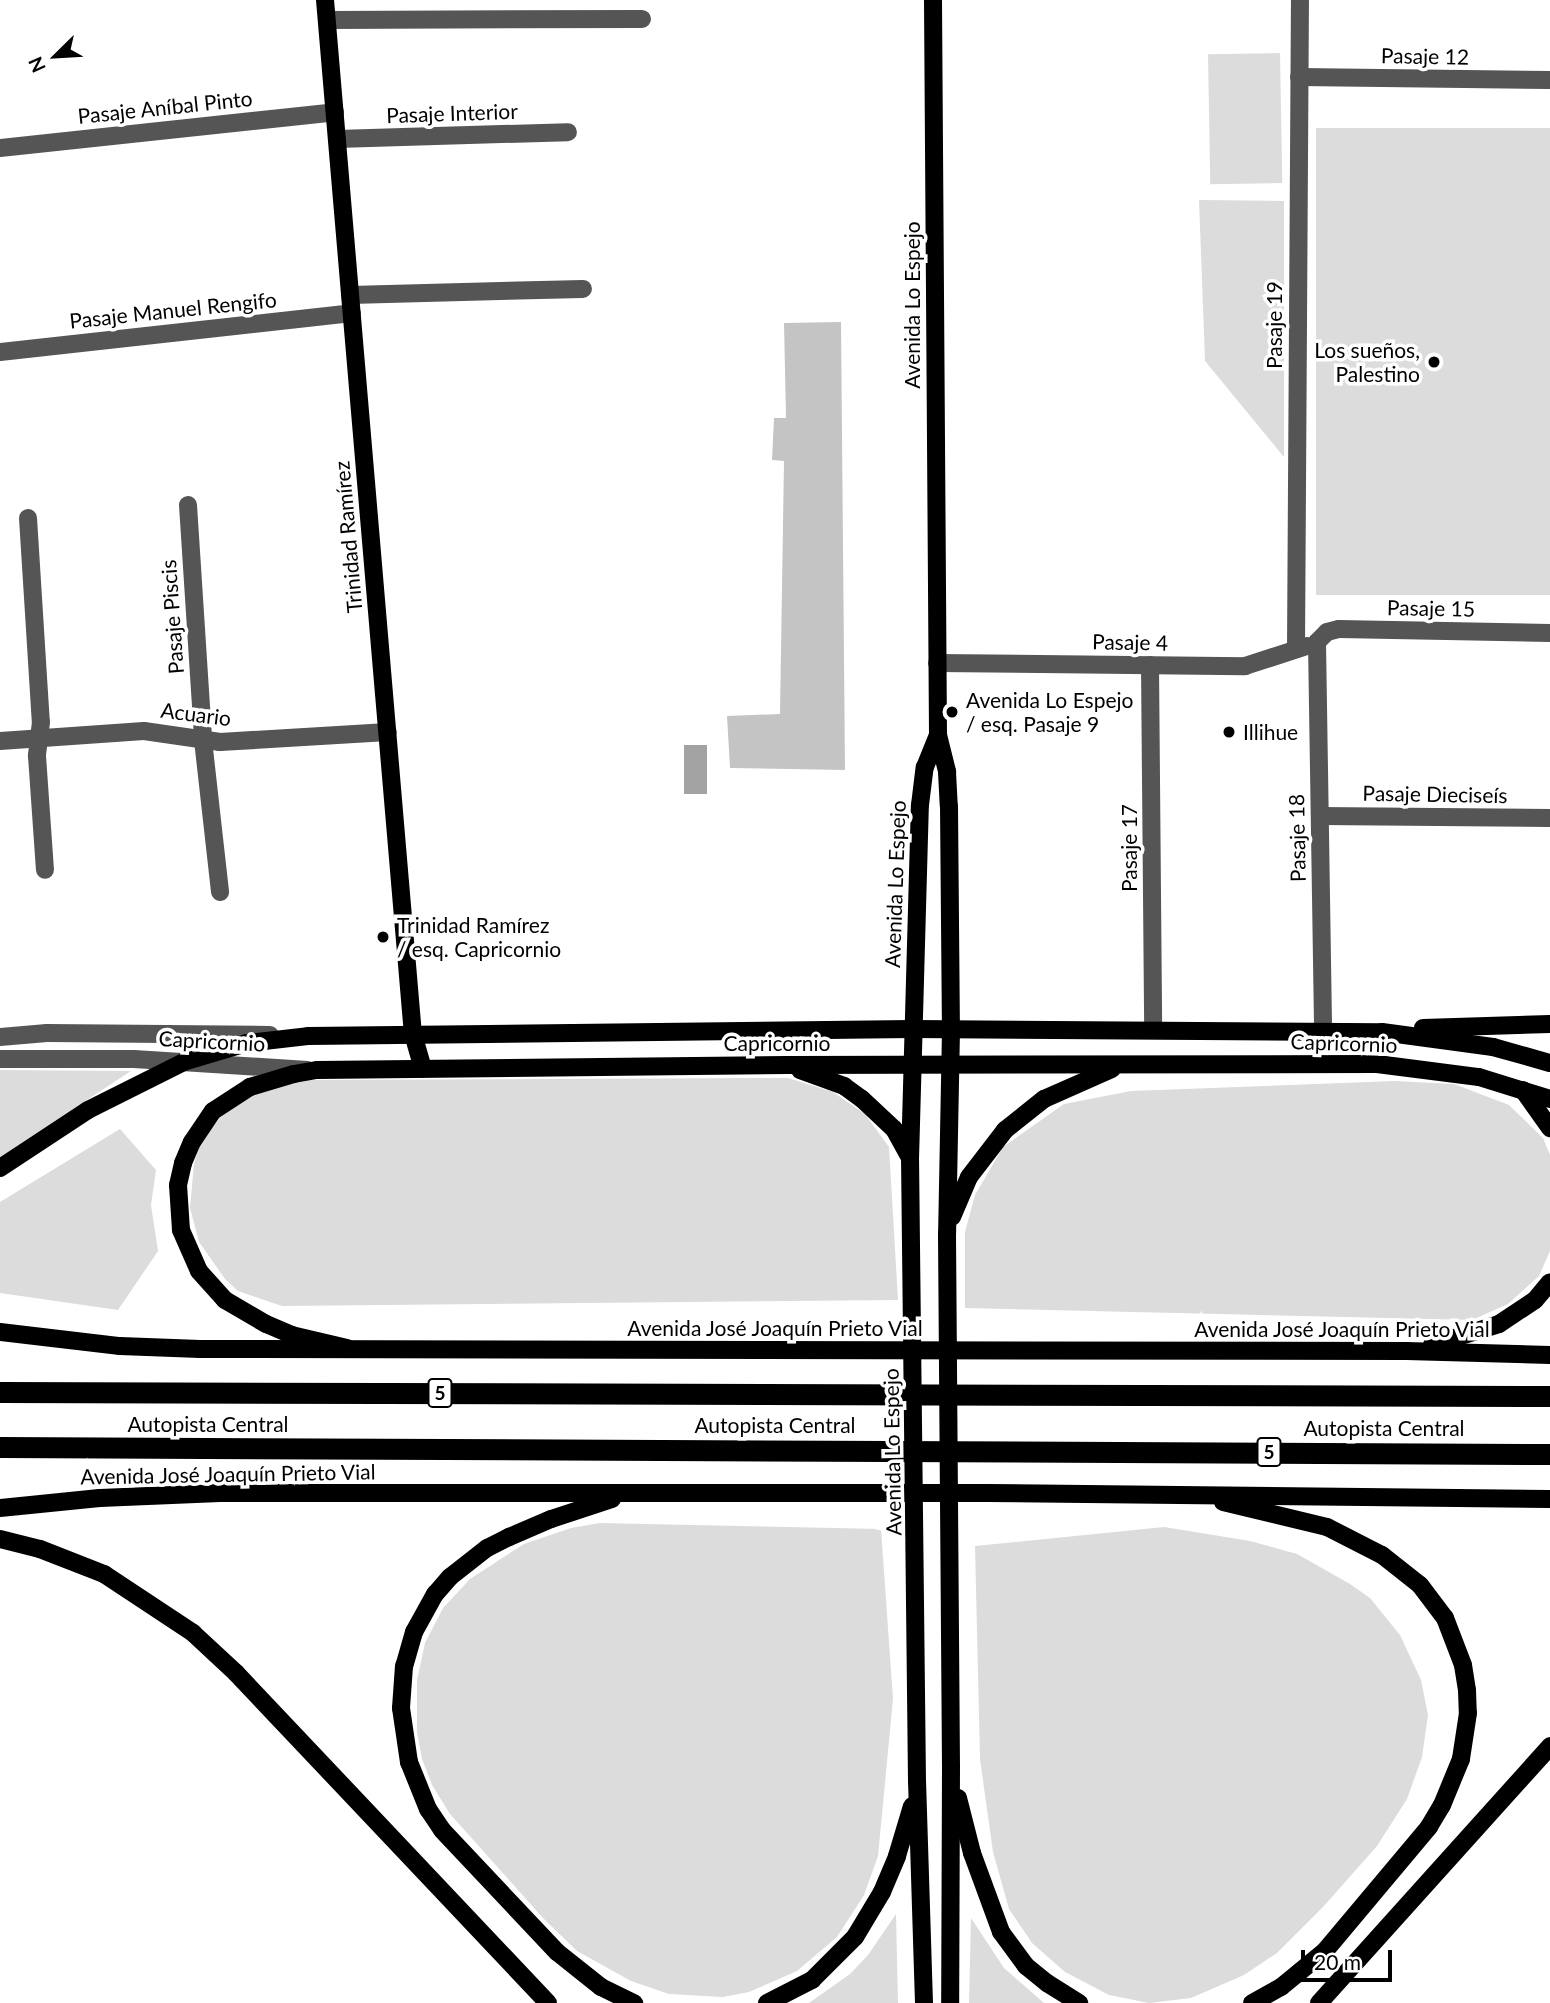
<!DOCTYPE html>
<meta charset="utf-8">
<style>
body{margin:0}
#map{position:relative;width:1550px;height:2003px;overflow:hidden;background:#fff;font-family:Lato,sans-serif}
div>[style]{position:absolute}
.green>*{inset:0;background:#dcdcdc;transform-origin:0 0}
.water>*{inset:0;background:#a3a3a3;transform-origin:0 0}
.building>*{inset:0;background:#c4c4c4}
.minor>*{height:18px;margin:-9px;padding:0 9px;transform-origin:9px;border-radius:9px;background:#555}
.major>*{height:18px;margin:-9px;padding:0 9px;transform-origin:9px;border-radius:9px;background:#000}
.highway>*{height:21px;margin:-10.5px;padding:0 10.5px;transform-origin:10.5px;border-radius:10.5px;background:#000}
.dots>*{width:19px;height:19px;translate:-50% -50%;box-sizing:border-box;border:4px solid #fff;border-radius:50%}
span{translate:-50% -50%;white-space:nowrap;text-align:center;line-height:1.15;-webkit-text-stroke:7px #fff;paint-order:stroke}
.shield-label span{padding:2px 5px;background:#fff;border:2px solid;border-radius:5px;-webkit-text-stroke-width:0}
.shield-label{font-size:19px;color:#000;font-weight:700}
.street-label{font-size:21px;color:#000}
.poi-label{font-size:21px;color:#000}
.right{translate:-100% -50%;text-align:right}
.left{translate:0 -50%;text-align:left}
.north{position:absolute;left:21px;top:21px;width:70px;height:70px;-webkit-text-stroke:5px #fff;paint-order:stroke;rotate:246deg;font-size:19px;font-weight:700;line-height:28px;text-align:center;color:#000}
.north::after{content:'';display:block;margin:auto;width:24px;height:32px;background:#000;clip-path:polygon(50% 0,100% 100%,50% 72%,0 100%)}
.scale{position:absolute;left:1301px;top:1950px;width:91px;height:32px;box-sizing:border-box;border:4px solid #000;border-top:0;padding-left:9px;font-size:21px;line-height:24px;white-space:nowrap;color:#000;-webkit-text-stroke:5px #fff;paint-order:stroke}
</style>
<div id="map">
<div class="green">
<div style="left:1280px;top:53px;width:130px;height:72px;rotate:89deg"></div>
<div style="left:1316px;top:128px;width:234px;height:467px"></div>
<div style="clip-path:polygon(1199px 200px,1284px 201px,1284px 457px,1205px 361px)"></div>
<div style="clip-path:polygon(0 1070px,131px 1071px,0 1157px)"></div>
<div style="clip-path:polygon(788px 1078px,833px 1092px,865px 1114px,889px 1147px,898px 1300px,282px 1306px,238px 1291px,225px 1279px,199px 1242px,190px 1208px,194px 1164px,200px 1142px,219px 1119px,240px 1098px,297px 1080px)"></div>
<div style="clip-path:polygon(1395px 1081px,1454px 1084px,1509px 1105px,1543px 1138px,1550px 1155px,1550px 1251px,1539px 1276px,1508px 1304px,1472px 1320px,965px 1308px,965px 1232px,975px 1195px,1003px 1147px,1064px 1104px,1131px 1091px)"></div>
<div style="clip-path:polygon(120px 1129px,156px 1170px,151px 1205px,158px 1251px,118px 1310px,0 1293px,0 1202px)"></div>
<div style="clip-path:polygon(600px 1523px,881px 1529px,893px 1699px,878px 1856px,864px 1895px,837px 1937px,797px 1971px,749px 1992px,723px 1997px,669px 1994px,631px 1981px,577px 1951px,543px 1918px,450px 1814px,432px 1785px,422px 1759px,417px 1732px,417px 1680px,425px 1643px,443px 1608px,470px 1579px,524px 1544px,571px 1528px)"></div>
<div style="clip-path:polygon(1164px 1527px,1250px 1541px,1297px 1554px,1350px 1584px,1370px 1598px,1400px 1635px,1421px 1680px,1428px 1715px,1422px 1757px,1407px 1799px,1377px 1846px,1323px 1907px,1277px 1953px,1244px 1975px,1191px 1998px,1149px 2003px,1109px 1995px,1065px 1972px,1032px 1943px,1009px 1909px,993px 1852px,980px 1759px,975px 1546px)"></div>
<div style="clip-path:polygon(896px 1914px,898px 2003px,809px 2003px,850px 1974px,868px 1955px)"></div>
<div style="clip-path:polygon(971px 1918px,1004px 1968px,1044px 2003px,969px 2003px)"></div>
</div>
<div class="water">
<div style="left:684px;top:745px;width:23px;height:49px"></div>
</div>
<div class="building">
<div style="clip-path:polygon(841px 322px,845px 770px,730px 768px,727px 716px,780px 714px,784px 461px,772px 460px,774px 418px,786px 418px,784px 323px)"></div>
</div>
<div class="minor">
<div style="left:327px;top:20px;width:315px;rotate:-0.2deg"></div>
<div style="left:1299px;top:77px;width:251px;rotate:0.7deg"></div>
<div style="left:337px;top:139px;width:231px;rotate:-1.7deg"></div>
<div style="left:0;top:148px;width:337px;rotate:-6.1deg"></div>
<div style="left:350px;top:295px;width:233px;rotate:-1.5deg"></div>
<div style="left:0;top:352px;width:354px;rotate:-6.3deg"></div>
<div style="left:188px;top:505px;width:235px;rotate:86.3deg"></div>
<div style="left:203px;top:740px;width:153px;rotate:83.6deg"></div>
<div style="left:28px;top:518px;width:204px;rotate:86.4deg"></div>
<div style="left:41px;top:722px;width:34px;rotate:97deg"></div>
<div style="left:37px;top:756px;width:114px;rotate:86deg"></div>
<div style="left:1317px;top:642px;width:390px;rotate:89.1deg"></div>
<div style="left:1317px;top:642px;width:14px;rotate:-45deg"></div>
<div style="left:1327px;top:632px;width:12px;rotate:-14deg"></div>
<div style="left:1339px;top:629px;width:211px;rotate:1.1deg"></div>
<div style="left:1296px;top:649px;width:649px;rotate:-89.65deg"></div>
<div style="left:937px;top:663px;width:308px;rotate:0.6deg"></div>
<div style="left:1245px;top:666px;width:65px;rotate:-17.9deg"></div>
<div style="left:1150px;top:665px;width:365px;rotate:89.5deg"></div>
<div style="left:0;top:741px;width:144px;rotate:-4deg"></div>
<div style="left:144px;top:731px;width:77px;rotate:8.2deg"></div>
<div style="left:220px;top:742px;width:168px;rotate:-3.4deg"></div>
<div style="left:1320px;top:816px;width:230px;rotate:0.5deg"></div>
<div style="left:0;top:1037px;width:47px;rotate:-4.9deg"></div>
<div style="left:47px;top:1033px;width:223px;rotate:0.5deg"></div>
<div style="left:0;top:1059px;width:134px"></div>
<div style="left:134px;top:1059px;width:174px;rotate:3.6deg"></div>
</div>
<div class="major">
<div style="left:325px;top:0;width:1038px;rotate:85.14deg"></div>
<div style="left:413px;top:1034px;width:36px;rotate:74deg"></div>
<div style="left:933px;top:0;width:735px;rotate:89.61deg"></div>
<div style="left:938px;top:735px;width:38px;rotate:76deg"></div>
<div style="left:947px;top:772px;width:34px;rotate:87deg"></div>
<div style="left:949px;top:806px;width:224px;rotate:89.5deg"></div>
<div style="left:951px;top:1030px;width:204px;rotate:91.1deg"></div>
<div style="left:947px;top:1234px;width:532px;rotate:89.57deg"></div>
<div style="left:951px;top:1766px;width:237px;rotate:90.2deg"></div>
<div style="left:1423px;top:1028px;width:127px;rotate:-1.8deg"></div>
<div style="left:800px;top:1070px;width:47px;rotate:20deg"></div>
<div style="left:844px;top:1086px;width:22px;rotate:36deg"></div>
<div style="left:862px;top:1099px;width:44px;rotate:43.2deg"></div>
<div style="left:894px;top:1129px;width:31px;rotate:61deg"></div>
<div style="left:1523px;top:1090px;width:47px;rotate:54.6deg"></div>
<div style="left:0;top:1168px;width:105px;rotate:-33.4deg"></div>
<div style="left:88px;top:1110px;width:110px;rotate:-26.6deg"></div>
<div style="left:186px;top:1061px;width:64px;rotate:-16.4deg"></div>
<div style="left:247px;top:1043px;width:61px;rotate:-6.5deg"></div>
<div style="left:308px;top:1036px;width:604px;rotate:-0.66deg"></div>
<div style="left:912px;top:1029px;width:470px;rotate:0.4deg"></div>
<div style="left:1382px;top:1032px;width:112px;rotate:7.7deg"></div>
<div style="left:1493px;top:1047px;width:59px;rotate:15.7deg"></div>
<div style="left:952px;top:1217px;width:43px;rotate:-67deg"></div>
<div style="left:969px;top:1177px;width:59px;rotate:-52.5deg"></div>
<div style="left:1005px;top:1130px;width:50px;rotate:-38.5deg"></div>
<div style="left:1044px;top:1099px;width:74px;rotate:-23.8deg"></div>
<div style="left:0;top:1332px;width:121px;rotate:6.7deg"></div>
<div style="left:120px;top:1346px;width:80px;rotate:2.1deg"></div>
<div style="left:200px;top:1349px;width:1206px;rotate:0.1deg"></div>
<div style="left:1406px;top:1351px;width:144px;rotate:1.6deg"></div>
<div style="left:1432px;top:1345px;width:70px;rotate:-17.4deg"></div>
<div style="left:1499px;top:1324px;width:43px;rotate:-33.7deg"></div>
<div style="left:1535px;top:1300px;width:23px;rotate:-50deg"></div>
<div style="left:347px;top:1348px;width:57px;rotate:-166.7deg"></div>
<div style="left:292px;top:1335px;width:28px;rotate:-157deg"></div>
<div style="left:266px;top:1324px;width:48px;rotate:-149.7deg"></div>
<div style="left:225px;top:1300px;width:39px;rotate:-132deg"></div>
<div style="left:199px;top:1271px;width:45px;rotate:-113.7deg"></div>
<div style="left:181px;top:1230px;width:45px;rotate:-93.8deg"></div>
<div style="left:178px;top:1185px;width:23px;rotate:-77deg"></div>
<div style="left:183px;top:1163px;width:23px;rotate:-67deg"></div>
<div style="left:192px;top:1142px;width:37px;rotate:-56deg"></div>
<div style="left:213px;top:1111px;width:44px;rotate:-33deg"></div>
<div style="left:250px;top:1087px;width:46px;rotate:-16.5deg"></div>
<div style="left:294px;top:1074px;width:23px;rotate:-10deg"></div>
<div style="left:317px;top:1070px;width:470px;rotate:-0.6deg"></div>
<div style="left:787px;top:1065px;width:590px;rotate:-0.1deg"></div>
<div style="left:1377px;top:1064px;width:103px;rotate:7.3deg"></div>
<div style="left:1479px;top:1077px;width:74px;rotate:17.2deg"></div>
<div style="left:612px;top:1499px;width:64px;rotate:161.8deg"></div>
<div style="left:551px;top:1519px;width:46px;rotate:156.8deg"></div>
<div style="left:509px;top:1537px;width:25px;rotate:153deg"></div>
<div style="left:487px;top:1548px;width:47px;rotate:141.9deg"></div>
<div style="left:450px;top:1577px;width:23px;rotate:131deg"></div>
<div style="left:435px;top:1594px;width:43px;rotate:118.9deg"></div>
<div style="left:414px;top:1632px;width:35px;rotate:106deg"></div>
<div style="left:404px;top:1666px;width:42px;rotate:94.1deg"></div>
<div style="left:401px;top:1708px;width:55px;rotate:81.6deg"></div>
<div style="left:409px;top:1762px;width:51px;rotate:68deg"></div>
<div style="left:428px;top:1809px;width:25px;rotate:56deg"></div>
<div style="left:442px;top:1830px;width:168px;rotate:46.7deg"></div>
<div style="left:557px;top:1952px;width:56px;rotate:38.5deg"></div>
<div style="left:601px;top:1987px;width:37px;rotate:26deg"></div>
<div style="left:1223px;top:1502px;width:107px;rotate:13.5deg"></div>
<div style="left:1327px;top:1527px;width:62px;rotate:27deg"></div>
<div style="left:1382px;top:1555px;width:48px;rotate:38.3deg"></div>
<div style="left:1420px;top:1585px;width:41px;rotate:52.9deg"></div>
<div style="left:1445px;top:1618px;width:50px;rotate:69deg"></div>
<div style="left:1463px;top:1665px;width:25px;rotate:81deg"></div>
<div style="left:1467px;top:1690px;width:23px;rotate:88deg"></div>
<div style="left:1468px;top:1713px;width:47px;rotate:98.7deg"></div>
<div style="left:1461px;top:1759px;width:50px;rotate:112.4deg"></div>
<div style="left:1442px;top:1805px;width:26px;rotate:121deg"></div>
<div style="left:1429px;top:1827px;width:162px;rotate:130deg"></div>
<div style="left:1325px;top:1951px;width:57px;rotate:140.7deg"></div>
<div style="left:1281px;top:1987px;width:33px;rotate:151deg"></div>
<div style="left:0;top:1508px;width:100px;rotate:-5.7deg"></div>
<div style="left:100px;top:1498px;width:120px;rotate:-2.4deg"></div>
<div style="left:220px;top:1493px;width:767px"></div>
<div style="left:987px;top:1493px;width:563px;rotate:0.61deg"></div>
<div style="left:0;top:1539px;width:41px;rotate:14deg"></div>
<div style="left:40px;top:1549px;width:69px;rotate:21.3deg"></div>
<div style="left:104px;top:1574px;width:107px;rotate:33.5deg"></div>
<div style="left:193px;top:1633px;width:59px;rotate:42.9deg"></div>
<div style="left:236px;top:1673px;width:454px;rotate:46.6deg"></div>
<div style="left:958px;top:1798px;width:57px;rotate:75.7deg"></div>
<div style="left:972px;top:1853px;width:84px;rotate:69.8deg"></div>
<div style="left:1001px;top:1932px;width:42px;rotate:53.7deg"></div>
<div style="left:1026px;top:1966px;width:27px;rotate:39deg"></div>
<div style="left:1047px;top:1983px;width:38px;rotate:32deg"></div>
<div style="left:767px;top:2003px;width:51px;rotate:-27.1deg"></div>
<div style="left:812px;top:1980px;width:61px;rotate:-45deg"></div>
<div style="left:855px;top:1937px;width:52px;rotate:-59deg"></div>
<div style="left:882px;top:1892px;width:39px;rotate:-67deg"></div>
<div style="left:897px;top:1856px;width:52px;rotate:-73.3deg"></div>
<div style="left:924px;top:2003px;width:221px;rotate:-91.8deg"></div>
<div style="left:917px;top:1782px;width:623px;rotate:-90.64deg"></div>
<div style="left:910px;top:1159px;width:354px;rotate:-88.4deg"></div>
<div style="left:920px;top:805px;width:38px;rotate:-83deg"></div>
<div style="left:925px;top:767px;width:35px;rotate:-68deg"></div>
<div style="left:1319px;top:2003px;width:346px;rotate:-48deg"></div>
</div>
<div class="highway">
<div style="left:0;top:1392px;width:1550px;rotate:0.15deg"></div>
<div style="left:0;top:1447px;width:1550px;rotate:0.26deg"></div>
</div>
<div class="dots">
<div style="left:1434px;top:362px;background:#000"></div>
<div style="left:952px;top:712px;background:#000"></div>
<div style="left:1229px;top:732px;background:#000"></div>
<div style="left:383px;top:937px;background:#000"></div>
</div>
<div class="shield-label">
<span style="left:440px;top:1393px">5</span>
<span style="left:1269px;top:1452px">5</span>
</div>
<div class="street-label">
<span style="left:1425px;top:56px;rotate:1deg">Pasaje 12</span>
<span style="left:165px;top:107px;rotate:-6deg">Pasaje Aníbal Pinto</span>
<span style="left:452px;top:113px;rotate:-2deg">Pasaje Interior</span>
<span style="left:912px;top:305px;rotate:-90deg">Avenida Lo Espejo</span>
<span style="left:173px;top:310px;rotate:-6deg">Pasaje Manuel Rengifo</span>
<span style="left:1274px;top:325px;rotate:-90deg">Pasaje 19</span>
<span style="left:348px;top:537px;rotate:-95deg">Trinidad Ramírez</span>
<span style="left:1431px;top:608px;rotate:1deg">Pasaje 15</span>
<span style="left:172px;top:617px;rotate:-94deg">Pasaje Piscis</span>
<span style="left:1130px;top:642px;rotate:1deg">Pasaje 4</span>
<span style="left:196px;top:714px;rotate:7deg">Acuario</span>
<span style="left:1435px;top:794px;rotate:1deg">Pasaje Dieciseís</span>
<span style="left:1297px;top:838px;rotate:-91deg">Pasaje 18</span>
<span style="left:1129px;top:848px;rotate:-90deg">Pasaje 17</span>
<span style="left:895px;top:884px;rotate:-88deg">Avenida Lo Espejo</span>
<span style="left:212px;top:1041px;rotate:3deg">Capricornio</span>
<span style="left:777px;top:1043px">Capricornio</span>
<span style="left:1344px;top:1043px;rotate:2deg">Capricornio</span>
<span style="left:775px;top:1328px">Avenida José Joaquín Prieto Vial</span>
<span style="left:1342px;top:1329px">Avenida José Joaquín Prieto Vial</span>
<span style="left:208px;top:1424px">Autopista Central</span>
<span style="left:775px;top:1425px">Autopista Central</span>
<span style="left:1384px;top:1428px">Autopista Central</span>
<span style="left:892px;top:1452px;rotate:-91deg">Avenida Lo Espejo</span>
<span style="left:228px;top:1474px;rotate:-1deg">Avenida José Joaquín Prieto Vial</span>
</div>
<div class="poi-label">
<span class="right" style="left:1420px;top:362px">Los sueños,<br>Palestino</span>
<span class="left" style="left:966px;top:712px">Avenida Lo Espejo<br>/ esq. Pasaje 9</span>
<span class="left" style="left:1243px;top:732px">Illihue</span>
<span class="left" style="left:397px;top:937px">Trinidad Ramírez<br>/ esq. Capricornio</span>
</div>
<div class="north">N</div>
<div class="scale">20 m</div>
</div>
